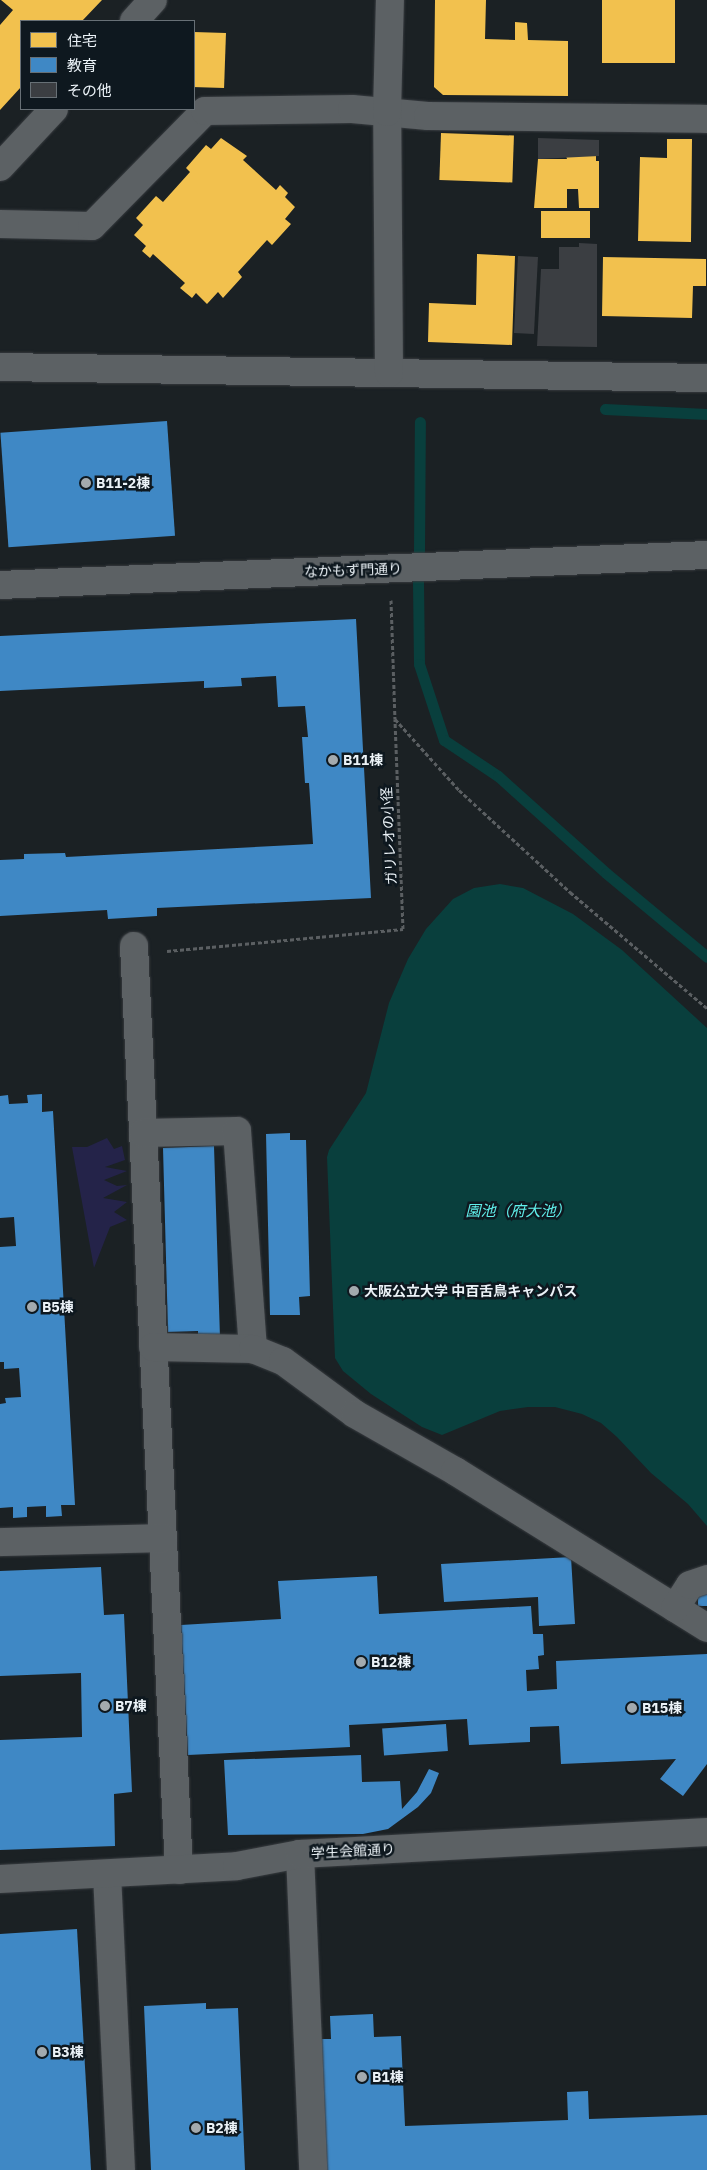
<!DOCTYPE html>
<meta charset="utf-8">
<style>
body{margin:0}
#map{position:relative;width:707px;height:2170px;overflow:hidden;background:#1b2124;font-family:"IBM Plex Sans","Noto Sans JP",sans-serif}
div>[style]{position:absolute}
.green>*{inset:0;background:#242349}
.water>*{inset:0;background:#093f3d}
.homes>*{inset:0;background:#f2c14e;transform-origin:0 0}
.schools>*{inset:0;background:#3f88c5;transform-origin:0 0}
.stream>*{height:11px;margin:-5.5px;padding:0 5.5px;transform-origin:5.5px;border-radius:5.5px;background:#093f3d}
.building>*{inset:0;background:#3b3e42;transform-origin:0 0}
.path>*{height:3px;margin-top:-1.5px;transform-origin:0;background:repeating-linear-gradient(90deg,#5b5f62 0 4px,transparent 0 6.5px)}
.roads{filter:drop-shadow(0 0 1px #383c40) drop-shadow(0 0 1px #383c40)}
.minor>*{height:28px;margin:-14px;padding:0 14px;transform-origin:14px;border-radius:14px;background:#5c6164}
.dots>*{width:14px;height:14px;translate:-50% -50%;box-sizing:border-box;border:2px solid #0e181f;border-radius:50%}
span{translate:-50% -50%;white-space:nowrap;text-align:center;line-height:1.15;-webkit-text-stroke:5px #0e181f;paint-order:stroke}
.poi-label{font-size:14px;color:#ecf3f8;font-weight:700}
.left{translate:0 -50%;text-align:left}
.street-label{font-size:14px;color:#ecf3f8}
.water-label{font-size:15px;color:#60efeb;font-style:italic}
.legend{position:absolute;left:20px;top:20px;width:175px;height:90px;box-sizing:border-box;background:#0e181f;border:1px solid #677076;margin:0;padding:6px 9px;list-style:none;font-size:15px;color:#ecf3f8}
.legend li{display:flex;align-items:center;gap:10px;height:25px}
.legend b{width:25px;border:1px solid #677076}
</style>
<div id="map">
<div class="green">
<div style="clip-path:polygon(107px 1138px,114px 1149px,122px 1146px,125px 1160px,105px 1167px,127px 1171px,104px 1180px,117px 1186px,127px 1185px,103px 1198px,127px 1202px,114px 1212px,127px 1220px,110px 1227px,94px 1268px,72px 1147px,87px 1147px)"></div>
</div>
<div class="water">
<div style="clip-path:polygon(500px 884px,523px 888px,573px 914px,622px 950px,707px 1028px,707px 1526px,688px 1504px,651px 1473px,617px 1437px,601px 1423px,582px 1414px,555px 1407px,528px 1407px,500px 1411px,442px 1435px,422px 1427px,371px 1394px,343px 1371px,335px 1358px,327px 1157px,329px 1150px,366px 1093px,389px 1003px,408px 959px,426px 929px,453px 899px,474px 888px)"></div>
</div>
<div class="homes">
<div style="clip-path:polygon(1px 0,102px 0,82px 21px,21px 21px,21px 87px,0 110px,0 25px,13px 10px)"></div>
<div style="clip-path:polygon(435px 0,486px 0,485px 39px,515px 40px,515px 22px,527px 23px,528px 40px,568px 41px,568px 96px,443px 95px,434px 87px)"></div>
<div style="left:602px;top:0;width:73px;height:63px"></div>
<div style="left:194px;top:32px;width:32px;height:55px;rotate:2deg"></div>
<div style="left:441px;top:133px;width:73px;height:47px;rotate:2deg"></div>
<div style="clip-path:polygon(221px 138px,247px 156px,243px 160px,276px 190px,280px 185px,288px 193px,285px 197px,295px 207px,285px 219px,291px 224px,272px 245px,267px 240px,238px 272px,242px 277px,223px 298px,218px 292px,207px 304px,196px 293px,192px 298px,180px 288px,185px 283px,153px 254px,150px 258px,142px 251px,146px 246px,134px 235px,143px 225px,136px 218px,156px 196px,163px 202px,190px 172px,186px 168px,206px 145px,211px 149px)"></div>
<div style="clip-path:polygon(667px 139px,692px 139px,691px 242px,638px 241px,640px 157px,667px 158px)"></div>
<div style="clip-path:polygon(566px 156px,596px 156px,596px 161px,599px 161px,599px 208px,579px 208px,578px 189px,567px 189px,567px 208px,534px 208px,538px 159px,567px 159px)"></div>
<div style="left:541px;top:211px;width:49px;height:27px"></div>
<div style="clip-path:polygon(477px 254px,515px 256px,512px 345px,428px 342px,429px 303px,476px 305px)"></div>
<div style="clip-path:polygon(603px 257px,706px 259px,706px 286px,693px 286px,692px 318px,602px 316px)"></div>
</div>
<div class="schools">
<div style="left:167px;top:421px;width:115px;height:167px;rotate:86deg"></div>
<div style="clip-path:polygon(356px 619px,371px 898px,157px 908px,157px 916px,108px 919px,107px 910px,0 916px,0 860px,24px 859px,24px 854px,65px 853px,66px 857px,313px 844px,309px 783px,305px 783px,302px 737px,308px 737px,305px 706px,278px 707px,276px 676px,241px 678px,242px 686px,204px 688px,204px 681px,0 691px,0 636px)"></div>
<div style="clip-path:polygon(42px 1094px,42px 1112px,53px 1111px,75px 1505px,61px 1505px,62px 1516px,46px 1517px,46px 1506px,27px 1507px,27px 1517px,13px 1518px,13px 1507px,0 1508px,0 1404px,6px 1403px,5px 1398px,21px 1397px,19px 1368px,4px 1369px,4px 1362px,0 1362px,0 1247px,16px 1246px,14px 1217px,0 1218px,0 1096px,8px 1095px,9px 1104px,28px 1103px,27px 1095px)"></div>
<div style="clip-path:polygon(290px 1133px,290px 1140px,306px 1140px,310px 1296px,299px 1297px,300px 1315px,270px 1315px,266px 1134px)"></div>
<div style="clip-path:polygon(214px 1146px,220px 1338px,198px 1338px,198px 1331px,168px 1332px,163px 1148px)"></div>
<div style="clip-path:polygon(571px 1557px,575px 1624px,539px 1626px,538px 1597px,444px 1602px,441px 1564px)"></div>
<div style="clip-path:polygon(101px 1567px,104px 1615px,124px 1614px,132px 1792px,114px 1794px,115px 1846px,0 1850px,0 1740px,82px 1737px,81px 1673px,0 1676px,0 1571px)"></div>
<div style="clip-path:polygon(377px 1576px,379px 1614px,531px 1606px,533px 1634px,543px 1634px,544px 1655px,538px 1656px,539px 1669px,526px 1670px,527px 1691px,557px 1689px,556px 1661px,707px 1654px,707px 1764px,683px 1796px,660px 1779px,676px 1759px,561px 1764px,559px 1726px,530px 1727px,530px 1742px,469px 1745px,467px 1719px,349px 1725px,350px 1747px,188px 1755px,181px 1625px,281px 1619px,278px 1581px)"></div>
<div style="left:698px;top:1588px;width:9px;height:18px"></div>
<div style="left:446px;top:1724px;width:27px;height:64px;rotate:86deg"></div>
<div style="clip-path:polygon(361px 1755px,362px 1782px,400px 1781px,402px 1809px,417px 1792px,429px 1769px,439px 1773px,431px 1793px,418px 1807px,388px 1829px,363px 1834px,228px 1835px,224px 1760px)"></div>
<div style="clip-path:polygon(77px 1929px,91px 2170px,0 2170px,0 1934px)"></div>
<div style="clip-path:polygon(206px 2003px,206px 2009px,238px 2008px,245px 2170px,151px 2170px,144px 2006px)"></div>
<div style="clip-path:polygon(373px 2014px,374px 2037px,401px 2036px,405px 2126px,568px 2120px,567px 2092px,588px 2091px,589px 2119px,707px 2115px,707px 2170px,324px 2170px,319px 2039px,331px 2039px,330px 2016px)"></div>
</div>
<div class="stream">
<div style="left:605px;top:409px;width:102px;rotate:2.8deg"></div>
<div style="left:419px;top:551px;width:129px;rotate:-89.6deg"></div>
<div style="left:418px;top:582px;width:82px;rotate:89.3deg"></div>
<div style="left:419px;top:664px;width:80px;rotate:71.8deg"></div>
<div style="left:444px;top:740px;width:65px;rotate:33.7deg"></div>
<div style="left:498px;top:776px;width:145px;rotate:41.9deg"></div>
<div style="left:606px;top:873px;width:131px;rotate:39.7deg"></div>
</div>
<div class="building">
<div style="clip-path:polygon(538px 138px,599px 140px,599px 156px,538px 159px)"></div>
<div style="clip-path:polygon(579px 243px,597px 244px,597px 347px,537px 346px,541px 269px,559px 269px,559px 247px,579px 247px)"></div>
<div style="left:518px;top:256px;width:20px;height:77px;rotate:3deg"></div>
</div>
<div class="path">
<div style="left:391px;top:600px;width:119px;rotate:88.1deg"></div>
<div style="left:167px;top:951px;width:237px;rotate:-5.3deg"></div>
<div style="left:403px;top:929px;width:210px;rotate:-92.2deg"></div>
<div style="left:395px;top:719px;width:96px;rotate:48deg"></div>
<div style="left:459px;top:790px;width:151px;rotate:42.6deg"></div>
<div style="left:570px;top:892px;width:180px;rotate:40.3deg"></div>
</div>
<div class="roads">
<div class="minor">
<div style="left:134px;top:21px;width:28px;rotate:-48deg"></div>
<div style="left:0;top:167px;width:79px;rotate:-47deg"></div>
<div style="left:0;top:224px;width:92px;rotate:1.2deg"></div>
<div style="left:92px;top:226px;width:161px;rotate:-45.5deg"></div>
<div style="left:205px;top:111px;width:147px;rotate:-0.8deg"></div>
<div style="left:352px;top:109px;width:76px;rotate:5.3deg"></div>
<div style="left:428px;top:116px;width:279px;rotate:0.6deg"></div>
<div style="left:0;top:367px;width:707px;rotate:0.89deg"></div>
<div style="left:389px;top:373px;width:261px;rotate:-90.4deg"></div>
<div style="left:387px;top:112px;width:112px;rotate:-88.5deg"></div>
<div style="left:0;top:585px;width:708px;rotate:-2.43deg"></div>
<div style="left:134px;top:946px;width:925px;rotate:87.21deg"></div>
<div style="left:143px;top:1133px;width:94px;rotate:-1.2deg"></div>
<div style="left:237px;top:1131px;width:219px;rotate:85.8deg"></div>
<div style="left:253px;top:1349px;width:100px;rotate:-178.9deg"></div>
<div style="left:253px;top:1349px;width:32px;rotate:22deg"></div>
<div style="left:283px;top:1361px;width:89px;rotate:36.4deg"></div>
<div style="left:355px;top:1414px;width:115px;rotate:29.7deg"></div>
<div style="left:455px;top:1471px;width:297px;rotate:31.9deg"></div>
<div style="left:0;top:1542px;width:163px;rotate:-1.4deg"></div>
<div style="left:675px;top:1608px;width:27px;rotate:-57deg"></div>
<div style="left:690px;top:1585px;width:18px;rotate:-19deg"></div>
<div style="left:300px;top:1854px;width:316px;rotate:87.6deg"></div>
<div style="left:107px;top:1874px;width:296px;rotate:87.3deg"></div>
<div style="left:0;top:1879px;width:237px;rotate:-3.1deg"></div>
<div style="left:237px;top:1866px;width:64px;rotate:-10.8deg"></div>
<div style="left:300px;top:1854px;width:408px;rotate:-3.1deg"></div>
</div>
</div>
<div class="dots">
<div style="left:86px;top:483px;background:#a3aaae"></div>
<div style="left:333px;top:760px;background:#a3aaae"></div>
<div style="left:354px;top:1291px;background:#a3aaae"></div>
<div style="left:32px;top:1307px;background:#a3aaae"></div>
<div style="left:361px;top:1662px;background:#a3aaae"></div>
<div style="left:105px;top:1706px;background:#a3aaae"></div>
<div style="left:632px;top:1708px;background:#a3aaae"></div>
<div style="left:42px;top:2052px;background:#a3aaae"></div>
<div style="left:362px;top:2077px;background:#a3aaae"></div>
<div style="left:196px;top:2128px;background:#a3aaae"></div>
</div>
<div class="poi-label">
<span class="left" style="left:96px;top:483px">B11-2棟</span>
<span class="left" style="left:343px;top:760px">B11棟</span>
<span class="left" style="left:364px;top:1291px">大阪公立大学 中百舌鳥キャンパス</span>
<span class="left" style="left:42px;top:1307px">B5棟</span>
<span class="left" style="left:371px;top:1662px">B12棟</span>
<span class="left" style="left:115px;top:1706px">B7棟</span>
<span class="left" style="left:642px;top:1708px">B15棟</span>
<span class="left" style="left:52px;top:2052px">B3棟</span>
<span class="left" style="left:372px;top:2077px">B1棟</span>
<span class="left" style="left:206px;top:2128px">B2棟</span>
</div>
<div class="street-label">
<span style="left:353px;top:570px;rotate:-2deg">なかもず門通り</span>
<span style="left:389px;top:836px;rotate:-93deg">ガリレオの小径</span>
<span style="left:353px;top:1851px;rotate:-3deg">学生会館通り</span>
</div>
<div class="water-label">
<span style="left:518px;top:1211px">園池（府大池）</span>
</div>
<ul class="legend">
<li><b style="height:14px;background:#f2c14e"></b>住宅</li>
<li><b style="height:14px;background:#3f88c5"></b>教育</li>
<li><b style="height:14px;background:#3b3e42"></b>その他</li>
</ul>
</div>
